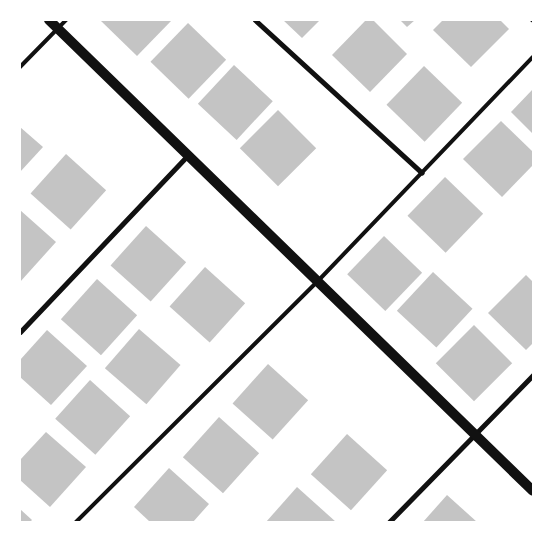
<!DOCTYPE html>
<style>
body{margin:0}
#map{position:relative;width:553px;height:542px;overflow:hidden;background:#fff;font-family:"Nunito Sans",sans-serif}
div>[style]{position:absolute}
.building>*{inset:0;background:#c4c4c4;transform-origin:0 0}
.service>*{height:4px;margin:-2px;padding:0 2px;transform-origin:2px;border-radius:2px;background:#111}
.minor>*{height:5px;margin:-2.5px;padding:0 2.5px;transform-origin:2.5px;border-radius:2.5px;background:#111}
.secondary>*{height:10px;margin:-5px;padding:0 5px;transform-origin:5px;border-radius:5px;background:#111}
span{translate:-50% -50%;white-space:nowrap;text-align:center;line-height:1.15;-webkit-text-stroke:4px #fff;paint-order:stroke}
.frame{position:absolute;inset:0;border:21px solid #fff;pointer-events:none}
</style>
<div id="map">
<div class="building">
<div style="clip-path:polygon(100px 20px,172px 20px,137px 56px)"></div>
<div style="clip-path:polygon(283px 20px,320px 20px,302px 38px)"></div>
<div style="clip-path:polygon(366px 20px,373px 20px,407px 54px,370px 92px,332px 55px)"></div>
<div style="clip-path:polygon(400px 20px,415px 20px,407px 27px)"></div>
<div style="clip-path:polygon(443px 20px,500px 20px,509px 29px,471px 67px,433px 30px)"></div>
<div style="left:188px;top:23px;width:53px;height:54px;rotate:44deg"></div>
<div style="left:234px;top:65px;width:53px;height:53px;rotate:43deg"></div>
<div style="left:424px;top:66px;width:53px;height:54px;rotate:44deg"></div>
<div style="clip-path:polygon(533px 89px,533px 134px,511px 112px)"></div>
<div style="left:278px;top:110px;width:54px;height:54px;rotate:45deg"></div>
<div style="clip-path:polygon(501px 121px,533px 152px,533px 165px,502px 197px,463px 159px)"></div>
<div style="clip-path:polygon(20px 127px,43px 147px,20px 172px)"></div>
<div style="left:66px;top:154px;width:54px;height:53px;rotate:42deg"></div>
<div style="left:445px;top:177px;width:53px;height:54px;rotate:44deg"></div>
<div style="clip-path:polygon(20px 210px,56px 242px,20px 282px)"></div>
<div style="left:146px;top:226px;width:54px;height:53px;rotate:42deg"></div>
<div style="left:384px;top:236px;width:53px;height:53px;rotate:44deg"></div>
<div style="left:205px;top:267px;width:54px;height:53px;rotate:42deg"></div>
<div style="left:433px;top:272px;width:54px;height:53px;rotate:43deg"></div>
<div style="clip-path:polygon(526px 275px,533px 282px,533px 343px,526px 350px,488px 313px)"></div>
<div style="left:97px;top:279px;width:54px;height:54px;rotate:42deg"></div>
<div style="left:474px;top:325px;width:54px;height:54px;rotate:45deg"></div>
<div style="left:139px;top:329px;width:55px;height:52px;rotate:41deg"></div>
<div style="clip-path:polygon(47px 330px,87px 366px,51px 405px,20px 377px,20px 360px)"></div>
<div style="left:268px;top:364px;width:54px;height:53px;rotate:42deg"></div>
<div style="left:90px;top:380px;width:54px;height:52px;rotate:42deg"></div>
<div style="left:219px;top:417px;width:54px;height:54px;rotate:42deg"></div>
<div style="clip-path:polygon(46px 432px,86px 467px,50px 507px,20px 480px,20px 460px)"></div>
<div style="left:347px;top:434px;width:54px;height:54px;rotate:42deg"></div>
<div style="clip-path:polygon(169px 468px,209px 504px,193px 522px,150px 522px,134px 507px)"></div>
<div style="clip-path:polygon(297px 487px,336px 522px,266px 522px)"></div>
<div style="clip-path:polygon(447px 495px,477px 522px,423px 522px)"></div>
<div style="clip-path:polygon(20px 509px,32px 520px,30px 522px,20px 522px)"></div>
</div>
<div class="service">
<div style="left:532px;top:20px;width:1px;rotate:45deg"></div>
<div style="left:20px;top:67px;width:66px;rotate:-45.6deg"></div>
<div style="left:76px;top:522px;width:339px;rotate:-44.9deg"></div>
<div style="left:316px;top:283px;width:313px;rotate:-46.2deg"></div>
</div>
<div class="minor">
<div style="left:255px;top:20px;width:226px;rotate:42.5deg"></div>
<div style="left:20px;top:332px;width:244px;rotate:-46.5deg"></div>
<div style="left:389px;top:522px;width:206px;rotate:-45.6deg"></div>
</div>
<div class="secondary">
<div style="left:49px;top:20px;width:675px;rotate:44.22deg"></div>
</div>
<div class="frame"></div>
</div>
